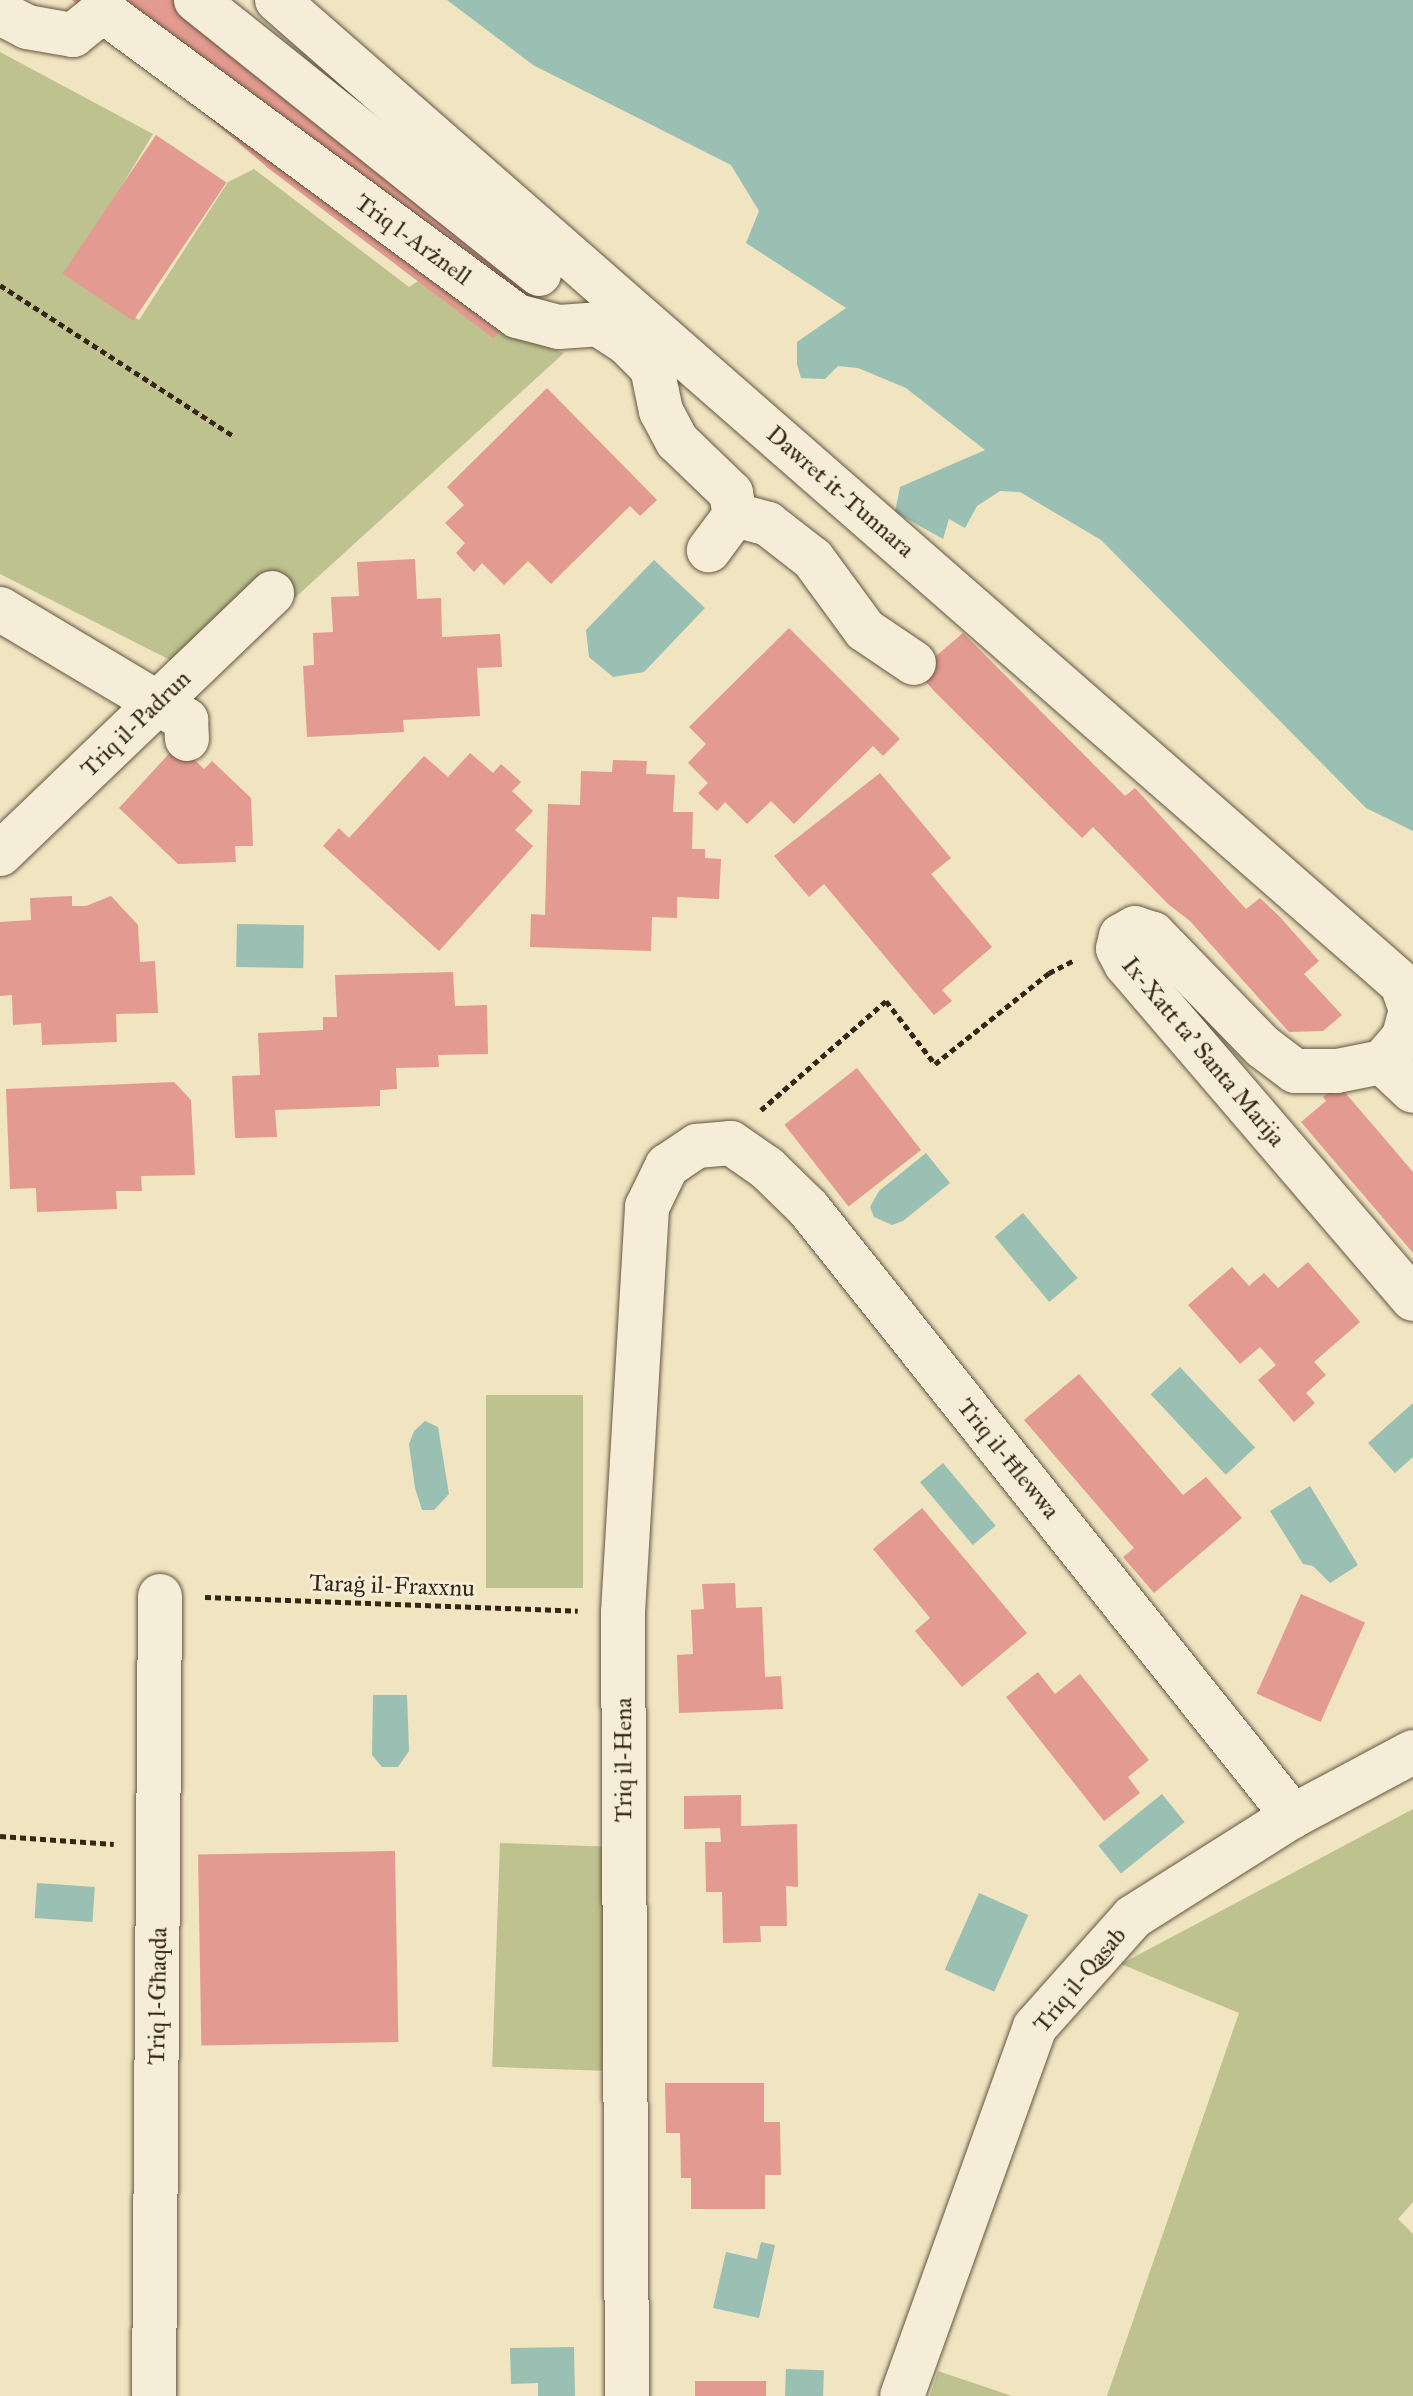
<!DOCTYPE html>
<meta charset="utf-8">
<style>
body{margin:0}
#map{position:relative;width:1413px;height:2396px;overflow:hidden;background:#f0e4c1;font-family:"IM FELL Great Primer",serif}
div>[style]{position:absolute}
.green>*{inset:0;background:#bec28f;transform-origin:0 0}
.water>*{inset:0;background:#9abfb3;transform-origin:0 0}
.building>*{inset:0;background:#e39a90;transform-origin:0 0}
.path>*{height:5px;margin-top:-2.5px;transform-origin:0;background:repeating-linear-gradient(90deg,#372615 0 6px,transparent 0 10px)}
.roads{filter:drop-shadow(0 0 2px #655640) drop-shadow(0 0 2px #655640)}
.minor>*{height:44px;margin:-22px;padding:0 22px;transform-origin:22px;border-radius:22px;background:#f5edd7}
span{translate:-50% -50%;white-space:nowrap;text-align:center;line-height:1.15;-webkit-text-stroke:6px #f5edd7;paint-order:stroke}
.street-label{font-size:24px;color:#372615}
</style>
<div id="map">
<div class="green">
<div style="clip-path:polygon(0 52px,153px 134px,70px 272px,139px 320px,228px 182px,254px 169px,409px 287px,426px 276px,483px 326px,564px 353px,287px 605px,174px 662px,0 574px)"></div>
<div style="left:486px;top:1395px;width:97px;height:193px"></div>
<div style="clip-path:polygon(1413px 1809px,1413px 2202px,1398px 2219px,1413px 2234px,1413px 2396px,1107px 2396px,1239px 2013px,1121px 1964px)"></div>
<div style="left:500px;top:1843px;width:110px;height:224px;rotate:2deg"></div>
<div style="clip-path:polygon(938px 2371px,1012px 2396px,930px 2396px)"></div>
</div>
<div class="water">
<div style="clip-path:polygon(447px 0,1413px 0,1413px 831px,1366px 808px,1101px 540px,1020px 492px,1000px 491px,977px 506px,965px 528px,949px 519px,943px 539px,895px 512px,900px 487px,985px 450px,906px 388px,858px 368px,838px 366px,825px 379px,801px 378px,797px 364px,797px 342px,846px 308px,746px 243px,759px 211px,731px 165px,533px 65px)"></div>
<div style="clip-path:polygon(654px 560px,705px 608px,644px 672px,613px 677px,589px 657px,586px 630px)"></div>
<div style="left:237px;top:924px;width:67px;height:43px;rotate:1deg"></div>
<div style="clip-path:polygon(926px 1153px,950px 1183px,903px 1221px,892px 1225px,874px 1217px,870px 1207px,879px 1191px)"></div>
<div style="left:1023px;top:1213px;width:85px;height:37px;rotate:50deg"></div>
<div style="left:1180px;top:1367px;width:110px;height:40px;rotate:47deg"></div>
<div style="clip-path:polygon(1413px 1403px,1413px 1457px,1395px 1473px,1368px 1443px)"></div>
<div style="clip-path:polygon(425px 1421px,438px 1427px,449px 1494px,434px 1510px,422px 1510px,415px 1488px,409px 1444px,414px 1431px)"></div>
<div style="left:943px;top:1463px;width:82px;height:30px;rotate:50deg"></div>
<div style="clip-path:polygon(1310px 1486px,1358px 1565px,1330px 1583px,1313px 1566px,1303px 1564px,1270px 1511px)"></div>
<div style="clip-path:polygon(373px 1695px,407px 1695px,409px 1751px,398px 1767px,382px 1767px,372px 1755px)"></div>
<div style="left:1162px;top:1794px;width:36px;height:82px;rotate:51deg"></div>
<div style="left:37px;top:1883px;width:58px;height:35px;rotate:4deg"></div>
<div style="left:979px;top:1893px;width:54px;height:84px;rotate:24deg"></div>
<div style="clip-path:polygon(761px 2242px,775px 2245px,759px 2318px,713px 2308px,726px 2252px,757px 2259px)"></div>
<div style="clip-path:polygon(574px 2347px,575px 2396px,538px 2396px,538px 2383px,511px 2384px,510px 2348px)"></div>
<div style="left:786px;top:2369px;width:38px;height:27px;rotate:2deg"></div>
</div>
<div class="building">
<div style="clip-path:polygon(72px 0,229px 0,566px 271px,493px 338px,268px 168px)"></div>
<div style="left:156px;top:135px;width:85px;height:167px;rotate:34deg"></div>
<div style="clip-path:polygon(547px 388px,657px 500px,640px 516px,630px 506px,551px 584px,528px 561px,504px 585px,482px 563px,474px 572px,456px 553px,465px 543px,445px 523px,464px 505px,447px 487px)"></div>
<div style="clip-path:polygon(415px 559px,417px 599px,441px 598px,442px 637px,500px 634px,502px 667px,477px 668px,480px 716px,403px 720px,404px 732px,307px 737px,303px 666px,314px 665px,313px 633px,333px 632px,331px 597px,359px 596px,357px 562px)"></div>
<div style="clip-path:polygon(789px 628px,900px 739px,883px 756px,873px 746px,794px 824px,771px 801px,747px 824px,725px 802px,717px 811px,698px 793px,708px 783px,688px 763px,706px 744px,689px 727px)"></div>
<div style="clip-path:polygon(963px 633px,1125px 796px,1135px 788px,1246px 909px,1260px 898px,1280px 917px,1319px 961px,1304px 974px,1342px 1015px,1323px 1031px,1289px 1032px,1190px 921px,1168px 904px,1093px 827px,1082px 838px,935px 692px,917px 672px)"></div>
<div style="clip-path:polygon(178px 744px,204px 769px,212px 761px,251px 798px,253px 846px,235px 846px,236px 862px,178px 864px,119px 808px)"></div>
<div style="clip-path:polygon(470px 753px,493px 773px,501px 764px,521px 782px,512px 791px,533px 811px,515px 830px,533px 846px,439px 951px,323px 846px,339px 828px,349px 838px,424px 756px,448px 777px)"></div>
<div style="clip-path:polygon(613px 760px,647px 761px,646px 774px,675px 775px,673px 812px,693px 812px,692px 849px,705px 849px,705px 858px,721px 859px,719px 899px,677px 897px,677px 918px,652px 917px,651px 951px,530px 947px,531px 914px,545px 915px,548px 804px,580px 805px,581px 771px,612px 772px)"></div>
<div style="clip-path:polygon(880px 773px,951px 858px,931px 874px,992px 947px,942px 990px,952px 1001px,934px 1015px,824px 884px,809px 897px,774px 856px)"></div>
<div style="clip-path:polygon(72px 896px,72px 906px,86px 906px,111px 896px,138px 925px,140px 962px,155px 961px,158px 1013px,116px 1014px,117px 1042px,42px 1045px,41px 1023px,13px 1025px,12px 995px,0 996px,0 922px,31px 920px,30px 898px)"></div>
<div style="clip-path:polygon(453px 972px,455px 1006px,487px 1005px,488px 1054px,438px 1055px,439px 1067px,396px 1068px,397px 1089px,380px 1090px,380px 1106px,275px 1110px,277px 1137px,235px 1138px,232px 1076px,260px 1075px,258px 1033px,323px 1030px,323px 1017px,337px 1017px,335px 975px)"></div>
<div style="left:857px;top:1068px;width:104px;height:92px;rotate:52deg"></div>
<div style="clip-path:polygon(174px 1082px,191px 1100px,195px 1175px,141px 1176px,142px 1191px,116px 1191px,117px 1209px,37px 1212px,36px 1188px,10px 1189px,6px 1089px)"></div>
<div style="clip-path:polygon(1342px 1089px,1413px 1172px,1413px 1253px,1301px 1122px,1326px 1101px,1323px 1097px,1332px 1090px,1335px 1094px)"></div>
<div style="clip-path:polygon(1308px 1262px,1360px 1322px,1314px 1362px,1326px 1375px,1306px 1393px,1315px 1403px,1294px 1422px,1258px 1380px,1276px 1365px,1260px 1347px,1240px 1364px,1188px 1305px,1232px 1267px,1249px 1286px,1264px 1273px,1278px 1288px)"></div>
<div style="clip-path:polygon(1079px 1374px,1183px 1495px,1206px 1477px,1242px 1518px,1154px 1593px,1123px 1557px,1134px 1548px,1024px 1420px)"></div>
<div style="clip-path:polygon(922px 1508px,1027px 1633px,962px 1687px,915px 1631px,930px 1618px,873px 1549px)"></div>
<div style="clip-path:polygon(735px 1583px,736px 1608px,762px 1607px,765px 1677px,781px 1676px,783px 1709px,679px 1713px,677px 1655px,693px 1654px,691px 1610px,704px 1609px,702px 1584px)"></div>
<div style="left:1301px;top:1594px;width:70px;height:109px;rotate:24deg"></div>
<div style="clip-path:polygon(1038px 1672px,1055px 1694px,1080px 1674px,1149px 1760px,1128px 1777px,1140px 1793px,1104px 1821px,1006px 1697px)"></div>
<div style="clip-path:polygon(741px 1795px,741px 1826px,797px 1824px,798px 1887px,786px 1886px,787px 1926px,760px 1926px,761px 1942px,723px 1943px,722px 1892px,706px 1892px,705px 1842px,721px 1842px,720px 1828px,684px 1829px,684px 1796px)"></div>
<div style="left:395px;top:1851px;width:191px;height:197px;rotate:89deg"></div>
<div style="clip-path:polygon(665px 2083px,764px 2083px,764px 2122px,780px 2122px,781px 2175px,765px 2175px,765px 2209px,691px 2209px,691px 2178px,681px 2178px,680px 2133px,666px 2133px)"></div>
<div style="left:766px;top:2381px;width:15px;height:71px;rotate:90deg"></div>
</div>
<div class="path">
<div style="left:0;top:285px;width:278px;rotate:32.9deg"></div>
<div style="left:761px;top:1110px;width:166px;rotate:-41.1deg"></div>
<div style="left:886px;top:1001px;width:80px;rotate:52.1deg"></div>
<div style="left:935px;top:1064px;width:146px;rotate:-38.6deg"></div>
<div style="left:1049px;top:973px;width:30px;rotate:-27deg"></div>
<div style="left:205px;top:1597px;width:373px;rotate:2.1deg"></div>
<div style="left:0;top:1836px;width:114px;rotate:4deg"></div>
</div>
<div class="roads">
<div class="minor">
<div style="left:196px;top:0;width:439px;rotate:38.6deg"></div>
<div style="left:277px;top:0;width:1495px;rotate:41.18deg"></div>
<div style="left:1402px;top:984px;width:28px;rotate:71deg"></div>
<div style="left:1411px;top:1010px;width:28px;rotate:105deg"></div>
<div style="left:1404px;top:1037px;width:33px;rotate:131deg"></div>
<div style="left:0;top:13px;width:30px;rotate:27deg"></div>
<div style="left:27px;top:27px;width:47px;rotate:9.9deg"></div>
<div style="left:73px;top:35px;width:38px;rotate:-39deg"></div>
<div style="left:103px;top:11px;width:514px;rotate:36.38deg"></div>
<div style="left:517px;top:316px;width:43px;rotate:14.7deg"></div>
<div style="left:559px;top:327px;width:39px;rotate:-4deg"></div>
<div style="left:598px;top:324px;width:33px;rotate:33deg"></div>
<div style="left:626px;top:342px;width:37px;rotate:45deg"></div>
<div style="left:652px;top:368px;width:44px;rotate:78.2deg"></div>
<div style="left:661px;top:411px;width:34px;rotate:62deg"></div>
<div style="left:677px;top:441px;width:75px;rotate:43.9deg"></div>
<div style="left:731px;top:493px;width:22px;rotate:80deg"></div>
<div style="left:735px;top:515px;width:44px;rotate:126.6deg"></div>
<div style="left:735px;top:515px;width:34px;rotate:15deg"></div>
<div style="left:768px;top:524px;width:57px;rotate:37.9deg"></div>
<div style="left:813px;top:559px;width:88px;rotate:53.8deg"></div>
<div style="left:865px;top:630px;width:59px;rotate:34deg"></div>
<div style="left:0;top:609px;width:217px;rotate:30.8deg"></div>
<div style="left:186px;top:720px;width:19px;rotate:87deg"></div>
<div style="left:0;top:854px;width:377px;rotate:-43.8deg"></div>
<div style="left:1382px;top:1062px;width:46px;rotate:168.7deg"></div>
<div style="left:1337px;top:1071px;width:42px;rotate:180deg"></div>
<div style="left:1295px;top:1071px;width:40px;rotate:-143deg"></div>
<div style="left:1263px;top:1047px;width:158px;rotate:-134.2deg"></div>
<div style="left:1153px;top:934px;width:19px;rotate:-162deg"></div>
<div style="left:1135px;top:928px;width:16px;rotate:150deg"></div>
<div style="left:1121px;top:936px;width:13px;rotate:103deg"></div>
<div style="left:1118px;top:949px;width:17px;rotate:62deg"></div>
<div style="left:1126px;top:964px;width:441px;rotate:49.4deg"></div>
<div style="left:1382px;top:1062px;width:42px;rotate:43.1deg"></div>
<div style="left:154px;top:2396px;width:800px;rotate:-89.57deg"></div>
<div style="left:627px;top:2396px;width:784px;rotate:-90.29deg"></div>
<div style="left:623px;top:1612px;width:406px;rotate:-86.6deg"></div>
<div style="left:647px;top:1207px;width:46px;rotate:-64deg"></div>
<div style="left:667px;top:1166px;width:36px;rotate:-34deg"></div>
<div style="left:697px;top:1146px;width:34px;rotate:-5deg"></div>
<div style="left:731px;top:1143px;width:44px;rotate:34.8deg"></div>
<div style="left:767px;top:1168px;width:57px;rotate:44.3deg"></div>
<div style="left:808px;top:1208px;width:778px;rotate:51.42deg"></div>
<div style="left:902px;top:2396px;width:392px;rotate:-70.2deg"></div>
<div style="left:1035px;top:2027px;width:147px;rotate:-48.3deg"></div>
<div style="left:1133px;top:1917px;width:189px;rotate:-32.3deg"></div>
<div style="left:1293px;top:1816px;width:136px;rotate:-28.1deg"></div>
</div>
</div>
<div class="street-label">
<span style="left:413px;top:240px;rotate:36deg">Triq l-Arżnell</span>
<span style="left:840px;top:492px;rotate:41deg">Dawret it-Tunnara</span>
<span style="left:136px;top:724px;rotate:-44deg">Triq il-Padrun</span>
<span style="left:1203px;top:1052px;rotate:50deg">Ix-Xatt ta' Santa Marija</span>
<span style="left:1008px;top:1459px;rotate:51deg">Triq il-Ħlewwa</span>
<span style="left:392px;top:1586px;rotate:2deg">Taraġ il-Fraxxnu</span>
<span style="left:624px;top:1760px;rotate:-90deg">Triq il-Hena</span>
<span style="left:1080px;top:1980px;rotate:-50deg">Triq il-Qasab</span>
<span style="left:158px;top:1996px;rotate:-89deg">Triq l-Għaqda</span>
</div>
</div>
